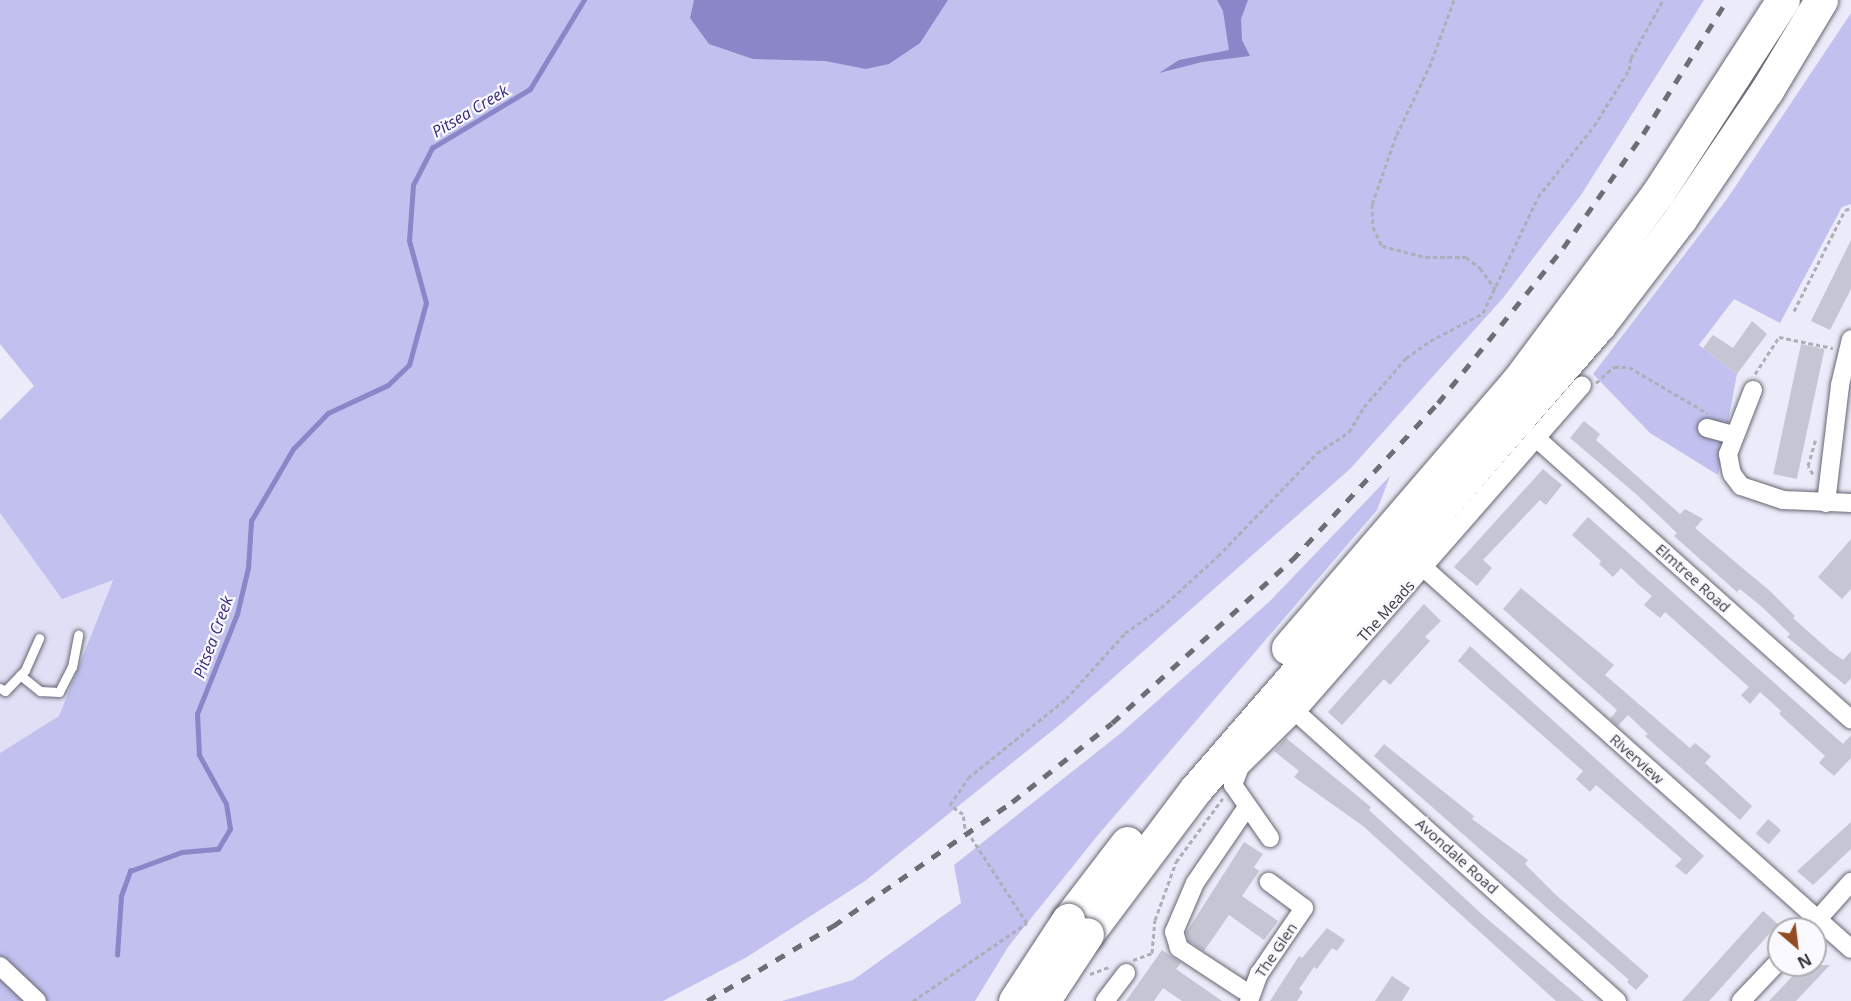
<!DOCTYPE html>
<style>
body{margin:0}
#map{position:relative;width:1851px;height:1001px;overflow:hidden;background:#ebebf9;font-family:"Open Sans",sans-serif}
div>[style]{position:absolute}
.built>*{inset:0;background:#e0dff5}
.green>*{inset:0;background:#c1c0ee}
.water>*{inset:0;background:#8a86c8}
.stream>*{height:4.5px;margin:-2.25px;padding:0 2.25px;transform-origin:2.25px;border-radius:2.25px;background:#8a86c8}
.building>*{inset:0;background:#c5c5d3;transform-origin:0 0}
.path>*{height:3px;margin-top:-1.5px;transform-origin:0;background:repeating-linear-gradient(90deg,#aeaeb9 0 4.5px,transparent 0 7.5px)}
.roads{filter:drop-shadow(0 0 2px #676773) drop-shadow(0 0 2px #676773)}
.lane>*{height:9px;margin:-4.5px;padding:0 4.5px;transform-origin:4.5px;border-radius:4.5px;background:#fff}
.street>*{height:18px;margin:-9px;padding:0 9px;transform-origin:9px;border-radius:9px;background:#fff}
.highway>*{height:33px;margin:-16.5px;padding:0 16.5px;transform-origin:16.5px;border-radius:16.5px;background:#fff}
.rail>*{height:4.5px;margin-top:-2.25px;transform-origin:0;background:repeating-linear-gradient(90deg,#6d6d74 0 10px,transparent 0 20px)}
.bridges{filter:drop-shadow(0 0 2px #676773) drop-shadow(0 0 2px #676773)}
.highway-bridge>*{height:33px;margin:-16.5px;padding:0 16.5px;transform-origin:16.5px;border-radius:16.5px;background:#fff}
span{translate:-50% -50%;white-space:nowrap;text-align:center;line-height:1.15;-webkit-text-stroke:4.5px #f9f9ff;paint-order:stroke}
.street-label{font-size:15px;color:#3b3b40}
.water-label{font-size:16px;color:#392b79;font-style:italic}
.north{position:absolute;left:1767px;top:917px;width:60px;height:60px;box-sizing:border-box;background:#f9f9ff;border:2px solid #adadb3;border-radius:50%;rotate:152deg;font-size:16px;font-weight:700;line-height:24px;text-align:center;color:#3b3b40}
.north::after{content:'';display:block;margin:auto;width:21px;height:27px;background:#914d21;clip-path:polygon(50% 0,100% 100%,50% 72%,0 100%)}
</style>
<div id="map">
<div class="built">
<div style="clip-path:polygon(0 513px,62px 598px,113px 579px,59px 716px,0 753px)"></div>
</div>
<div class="green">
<div style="clip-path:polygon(0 0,1704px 0,1581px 195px,1503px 298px,1350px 469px,1063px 722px,865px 881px,747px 957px,663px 1001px,0 1001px,0 753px,59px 716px,113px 580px,62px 599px,0 513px,0 420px,34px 386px,0 344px)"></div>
<div style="clip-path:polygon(1851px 13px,1851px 204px,1842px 207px,1780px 323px,1734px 299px,1699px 345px,1737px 374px,1718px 475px,1650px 433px,1593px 374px,1727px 199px)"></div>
<div style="clip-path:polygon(1390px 476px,1377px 510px,1098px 835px,1008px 947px,975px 1001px,782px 1001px,853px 980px,961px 903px,954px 865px,1121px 733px,1269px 602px)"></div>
</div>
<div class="water">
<div style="clip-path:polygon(694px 0,948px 0,920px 43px,889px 64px,866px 69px,825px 61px,753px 59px,709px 44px,690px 18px)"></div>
<div style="clip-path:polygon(1217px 0,1248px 0,1241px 19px,1242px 40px,1250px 56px,1202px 62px,1159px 73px,1179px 60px,1229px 50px,1223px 11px)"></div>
</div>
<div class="stream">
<div style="left:117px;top:955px;width:59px;rotate:-86.1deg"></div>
<div style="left:121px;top:896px;width:27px;rotate:-70deg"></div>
<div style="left:130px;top:871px;width:55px;rotate:-20.1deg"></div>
<div style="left:182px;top:852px;width:36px;rotate:-5deg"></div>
<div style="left:218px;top:849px;width:23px;rotate:-59deg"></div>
<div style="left:230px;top:829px;width:25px;rotate:-99deg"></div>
<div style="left:226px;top:804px;width:56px;rotate:-118.9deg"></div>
<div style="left:199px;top:755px;width:41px;rotate:-92.8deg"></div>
<div style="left:197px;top:714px;width:108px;rotate:-68.2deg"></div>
<div style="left:237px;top:614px;width:47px;rotate:-76.6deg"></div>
<div style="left:248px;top:568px;width:47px;rotate:-86.3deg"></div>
<div style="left:251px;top:521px;width:83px;rotate:-59.7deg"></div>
<div style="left:293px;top:449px;width:50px;rotate:-45.8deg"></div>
<div style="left:328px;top:413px;width:66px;rotate:-25deg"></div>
<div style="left:388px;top:385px;width:29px;rotate:-44deg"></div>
<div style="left:409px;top:365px;width:64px;rotate:-74.7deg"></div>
<div style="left:426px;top:303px;width:64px;rotate:-105.3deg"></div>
<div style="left:409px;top:241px;width:56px;rotate:-85.9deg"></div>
<div style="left:413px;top:185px;width:42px;rotate:-62.8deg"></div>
<div style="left:432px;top:148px;width:114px;rotate:-31deg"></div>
<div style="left:530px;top:89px;width:104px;rotate:-58.8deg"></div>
</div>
<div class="building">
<div style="clip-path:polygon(1851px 240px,1851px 289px,1830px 330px,1811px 321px)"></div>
<div style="clip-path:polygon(1752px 321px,1767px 334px,1737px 374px,1703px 348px,1713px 335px,1733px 348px)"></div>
<div style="left:1801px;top:344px;width:24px;height:133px;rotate:12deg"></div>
<div style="clip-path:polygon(1584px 421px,1600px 434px,1596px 440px,1680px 514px,1685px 509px,1703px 519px,1695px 528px,1771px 592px,1795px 616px,1793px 618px,1829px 650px,1843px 660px,1851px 651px,1851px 678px,1845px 685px,1787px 637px,1790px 634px,1762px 607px,1740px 589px,1737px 592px,1674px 536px,1677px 533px,1636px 494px,1570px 438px)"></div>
<div style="clip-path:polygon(1543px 469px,1562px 485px,1546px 505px,1540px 500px,1483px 560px,1492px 568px,1477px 586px,1454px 567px)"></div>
<div style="clip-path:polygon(1588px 517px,1843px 744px,1851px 735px,1851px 758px,1834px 776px,1819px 763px,1825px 756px,1779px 714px,1781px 711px,1760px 692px,1750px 704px,1741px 695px,1749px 687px,1665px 612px,1660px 618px,1644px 605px,1652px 596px,1640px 586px,1621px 568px,1613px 577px,1599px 564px,1601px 561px,1572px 535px)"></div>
<div style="clip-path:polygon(1851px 539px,1851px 589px,1842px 599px,1818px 577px)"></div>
<div style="clip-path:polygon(1521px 588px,1614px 665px,1605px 675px,1690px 748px,1695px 743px,1711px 756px,1705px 763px,1752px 806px,1740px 820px,1645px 736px,1648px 734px,1628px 715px,1618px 726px,1610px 719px,1617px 710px,1503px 609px)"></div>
<div style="clip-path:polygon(1424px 604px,1441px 621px,1425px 637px,1430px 641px,1390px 685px,1384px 679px,1342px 725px,1328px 712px)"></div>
<div style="clip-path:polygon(1470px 646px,1704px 856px,1686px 875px,1675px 866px,1682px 859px,1596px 785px,1590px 792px,1576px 779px,1583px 771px,1458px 661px)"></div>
<div style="clip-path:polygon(1286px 738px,1371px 807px,1369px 810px,1485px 917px,1584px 1001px,1556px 1001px,1363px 826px,1294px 777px,1299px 771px,1274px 751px)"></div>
<div style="clip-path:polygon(1384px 744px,1474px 816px,1472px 819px,1528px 860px,1525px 864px,1556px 895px,1649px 976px,1636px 990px,1627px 982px,1629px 980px,1374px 756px)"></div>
<div style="left:1768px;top:819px;width:17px;height:19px;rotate:40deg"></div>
<div style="clip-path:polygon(1851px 822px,1851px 849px,1813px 885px,1797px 871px)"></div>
<div style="clip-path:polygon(1244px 842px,1263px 854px,1254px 867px,1259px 871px,1242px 896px,1278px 921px,1264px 940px,1229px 915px,1204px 951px,1189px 941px,1186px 933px)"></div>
<div style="clip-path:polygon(1763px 911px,1778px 924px,1720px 989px,1709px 1001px,1682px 1001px)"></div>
<div style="clip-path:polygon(1327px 928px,1345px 940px,1337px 951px,1332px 948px,1317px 969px,1314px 967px,1299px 989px,1303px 992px,1297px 1001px,1270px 1001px,1299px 956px,1302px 958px)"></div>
<div style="clip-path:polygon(1162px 950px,1181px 963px,1176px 969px,1222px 1001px,1182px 1001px,1163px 988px,1154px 1001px,1126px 1001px)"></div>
<div style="clip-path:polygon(1803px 965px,1830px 965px,1796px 1001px,1769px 1001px)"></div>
<div style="clip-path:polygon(1392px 976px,1410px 988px,1402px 1001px,1375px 1001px)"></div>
</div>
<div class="path">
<div style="left:1454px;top:0;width:67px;rotate:110.1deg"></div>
<div style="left:1431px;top:63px;width:81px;rotate:115.6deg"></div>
<div style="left:1396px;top:136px;width:72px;rotate:109.4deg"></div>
<div style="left:1372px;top:204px;width:23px;rotate:88deg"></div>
<div style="left:1373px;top:227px;width:21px;rotate:65deg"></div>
<div style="left:1382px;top:246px;width:44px;rotate:14.3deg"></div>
<div style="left:1425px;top:257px;width:41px"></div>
<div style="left:1466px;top:257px;width:18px;rotate:38deg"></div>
<div style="left:1480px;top:268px;width:26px;rotate:54deg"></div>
<div style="left:1794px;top:311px;width:113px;rotate:-63.2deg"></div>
<div style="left:1845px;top:210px;width:6px;rotate:-18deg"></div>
<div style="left:1755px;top:374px;width:44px;rotate:-57deg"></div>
<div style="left:1779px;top:337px;width:55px;rotate:11.5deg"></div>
<div style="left:1596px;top:383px;width:24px;rotate:-42deg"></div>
<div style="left:1614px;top:367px;width:15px"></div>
<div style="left:1629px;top:367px;width:91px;rotate:30.5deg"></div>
<div style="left:1813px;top:474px;width:9px;rotate:-122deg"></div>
<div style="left:1808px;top:466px;width:29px;rotate:-74deg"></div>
<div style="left:1133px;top:960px;width:20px;rotate:-20deg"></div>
<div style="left:1152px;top:953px;width:33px;rotate:-85deg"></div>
<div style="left:1155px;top:920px;width:62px;rotate:-70.1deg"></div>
<div style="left:1176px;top:862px;width:79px;rotate:-53.7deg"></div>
<div style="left:1090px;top:974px;width:20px;rotate:-20deg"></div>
<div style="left:913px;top:1001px;width:138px;rotate:-34.4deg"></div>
<div style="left:1027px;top:923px;width:113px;rotate:-123.1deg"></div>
<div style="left:965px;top:828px;width:14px;rotate:-98deg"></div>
<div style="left:963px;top:814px;width:16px;rotate:-145deg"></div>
<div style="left:950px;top:805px;width:32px;rotate:-56deg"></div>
<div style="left:968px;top:778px;width:126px;rotate:-38.9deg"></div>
<div style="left:1066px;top:699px;width:89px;rotate:-48.2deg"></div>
<div style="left:1125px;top:633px;width:44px;rotate:-34.8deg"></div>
<div style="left:1161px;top:608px;width:77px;rotate:-42.4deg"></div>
<div style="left:1218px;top:556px;width:143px;rotate:-46.1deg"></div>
<div style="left:1317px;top:453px;width:38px;rotate:-33deg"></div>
<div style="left:1349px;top:432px;width:29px;rotate:-59deg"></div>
<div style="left:1364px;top:407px;width:65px;rotate:-49.4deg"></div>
<div style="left:1406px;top:358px;width:29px;rotate:-35deg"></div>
<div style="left:1430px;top:341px;width:60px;rotate:-27.8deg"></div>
<div style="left:1483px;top:313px;width:128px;rotate:-64.6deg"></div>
<div style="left:1538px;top:197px;width:90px;rotate:-51.7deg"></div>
<div style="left:1594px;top:126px;width:66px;rotate:-58deg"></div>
<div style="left:1629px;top:70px;width:12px;rotate:-81deg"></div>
<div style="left:1631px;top:58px;width:66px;rotate:-61.1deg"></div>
</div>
<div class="roads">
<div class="lane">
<div style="left:20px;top:675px;width:26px;rotate:39deg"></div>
<div style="left:40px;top:691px;width:19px;rotate:3deg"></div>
<div style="left:59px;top:692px;width:28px;rotate:-63deg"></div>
<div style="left:72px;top:667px;width:33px;rotate:-79deg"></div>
<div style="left:0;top:688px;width:6px;rotate:31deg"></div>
<div style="left:5px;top:691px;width:29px;rotate:-46deg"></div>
<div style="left:25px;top:670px;width:35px;rotate:-66deg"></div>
</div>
<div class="street">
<div style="left:1753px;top:390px;width:69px;rotate:111.3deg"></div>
<div style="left:1728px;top:454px;width:20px;rotate:79deg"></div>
<div style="left:1732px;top:474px;width:15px;rotate:53deg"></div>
<div style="left:1741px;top:486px;width:44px;rotate:18.4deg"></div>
<div style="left:1783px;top:500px;width:68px;rotate:2.5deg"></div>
<div style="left:1707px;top:428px;width:28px;rotate:15deg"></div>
<div style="left:1535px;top:437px;width:424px;rotate:41.8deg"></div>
<div style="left:1826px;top:503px;width:119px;rotate:-83.2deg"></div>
<div style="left:1840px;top:385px;width:47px;rotate:-76.6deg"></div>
<div style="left:1424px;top:568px;width:572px;rotate:41.74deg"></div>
<div style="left:1296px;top:712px;width:432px;rotate:42deg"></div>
<div style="left:1270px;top:838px;width:65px;rotate:-124.9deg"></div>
<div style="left:1233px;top:785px;width:19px;rotate:-69deg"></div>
<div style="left:1240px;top:767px;width:78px;rotate:-44.5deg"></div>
<div style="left:1296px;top:712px;width:434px;rotate:-48.8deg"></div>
<div style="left:1810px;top:928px;width:62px;rotate:-48.3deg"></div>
<div style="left:0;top:966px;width:51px;rotate:43.4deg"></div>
<div style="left:1243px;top:990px;width:77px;rotate:-146.7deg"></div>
<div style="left:1179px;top:948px;width:17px;rotate:-107deg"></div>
<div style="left:1174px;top:932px;width:53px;rotate:-66.8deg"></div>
<div style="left:1195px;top:883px;width:92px;rotate:-55.6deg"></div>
<div style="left:1105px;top:1001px;width:35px;rotate:-53deg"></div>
<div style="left:1249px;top:1001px;width:29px;rotate:-70deg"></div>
<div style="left:1259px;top:974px;width:80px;rotate:-55.7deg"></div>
<div style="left:1304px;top:908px;width:44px;rotate:-143.4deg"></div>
<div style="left:1741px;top:1001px;width:55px;rotate:-46.5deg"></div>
</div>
<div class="highway">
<div style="left:1288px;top:648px;width:352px;rotate:-49.3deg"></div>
<div style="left:1518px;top:381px;width:234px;rotate:-53.3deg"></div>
<div style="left:1658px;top:193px;width:230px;rotate:-57.1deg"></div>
<div style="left:1068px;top:920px;width:97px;rotate:-52.5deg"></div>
<div style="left:1087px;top:934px;width:181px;rotate:-53.1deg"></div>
<div style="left:1196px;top:789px;width:615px;rotate:-49.02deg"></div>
<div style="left:1599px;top:325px;width:133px;rotate:-52.6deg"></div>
<div style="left:1680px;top:219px;width:156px;rotate:-56deg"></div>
<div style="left:1767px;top:90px;width:105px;rotate:-59deg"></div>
</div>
</div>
<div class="rail">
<div style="left:707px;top:1001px;width:147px;rotate:-30.8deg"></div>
<div style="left:833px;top:926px;width:218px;rotate:-34.7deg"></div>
<div style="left:1012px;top:802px;width:127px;rotate:-38.3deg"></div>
<div style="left:1112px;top:723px;width:243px;rotate:-42.2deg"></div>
<div style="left:1292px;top:560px;width:214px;rotate:-47.1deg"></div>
<div style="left:1438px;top:403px;width:199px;rotate:-51.1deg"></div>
<div style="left:1563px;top:248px;width:139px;rotate:-54.9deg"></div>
<div style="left:1643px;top:134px;width:158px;rotate:-57.9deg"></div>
</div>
<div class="bridges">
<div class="highway-bridge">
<div style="left:1015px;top:1001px;width:97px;rotate:-56.8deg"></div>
<div style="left:1043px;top:1001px;width:80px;rotate:-56.7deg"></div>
</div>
</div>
<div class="street-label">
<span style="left:1693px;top:578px;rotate:42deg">Elmtree Road</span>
<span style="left:1386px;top:611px;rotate:-48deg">The Meads</span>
<span style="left:1637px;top:759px;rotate:42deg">Riverview</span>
<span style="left:1457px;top:856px;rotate:42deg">Avondale Road</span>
<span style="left:1276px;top:950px;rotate:-56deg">The Glen</span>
</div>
<div class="water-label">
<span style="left:470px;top:111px;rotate:-31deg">Pitsea Creek</span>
<span style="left:213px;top:637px;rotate:-70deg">Pitsea Creek</span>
</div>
<div class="north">N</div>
</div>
